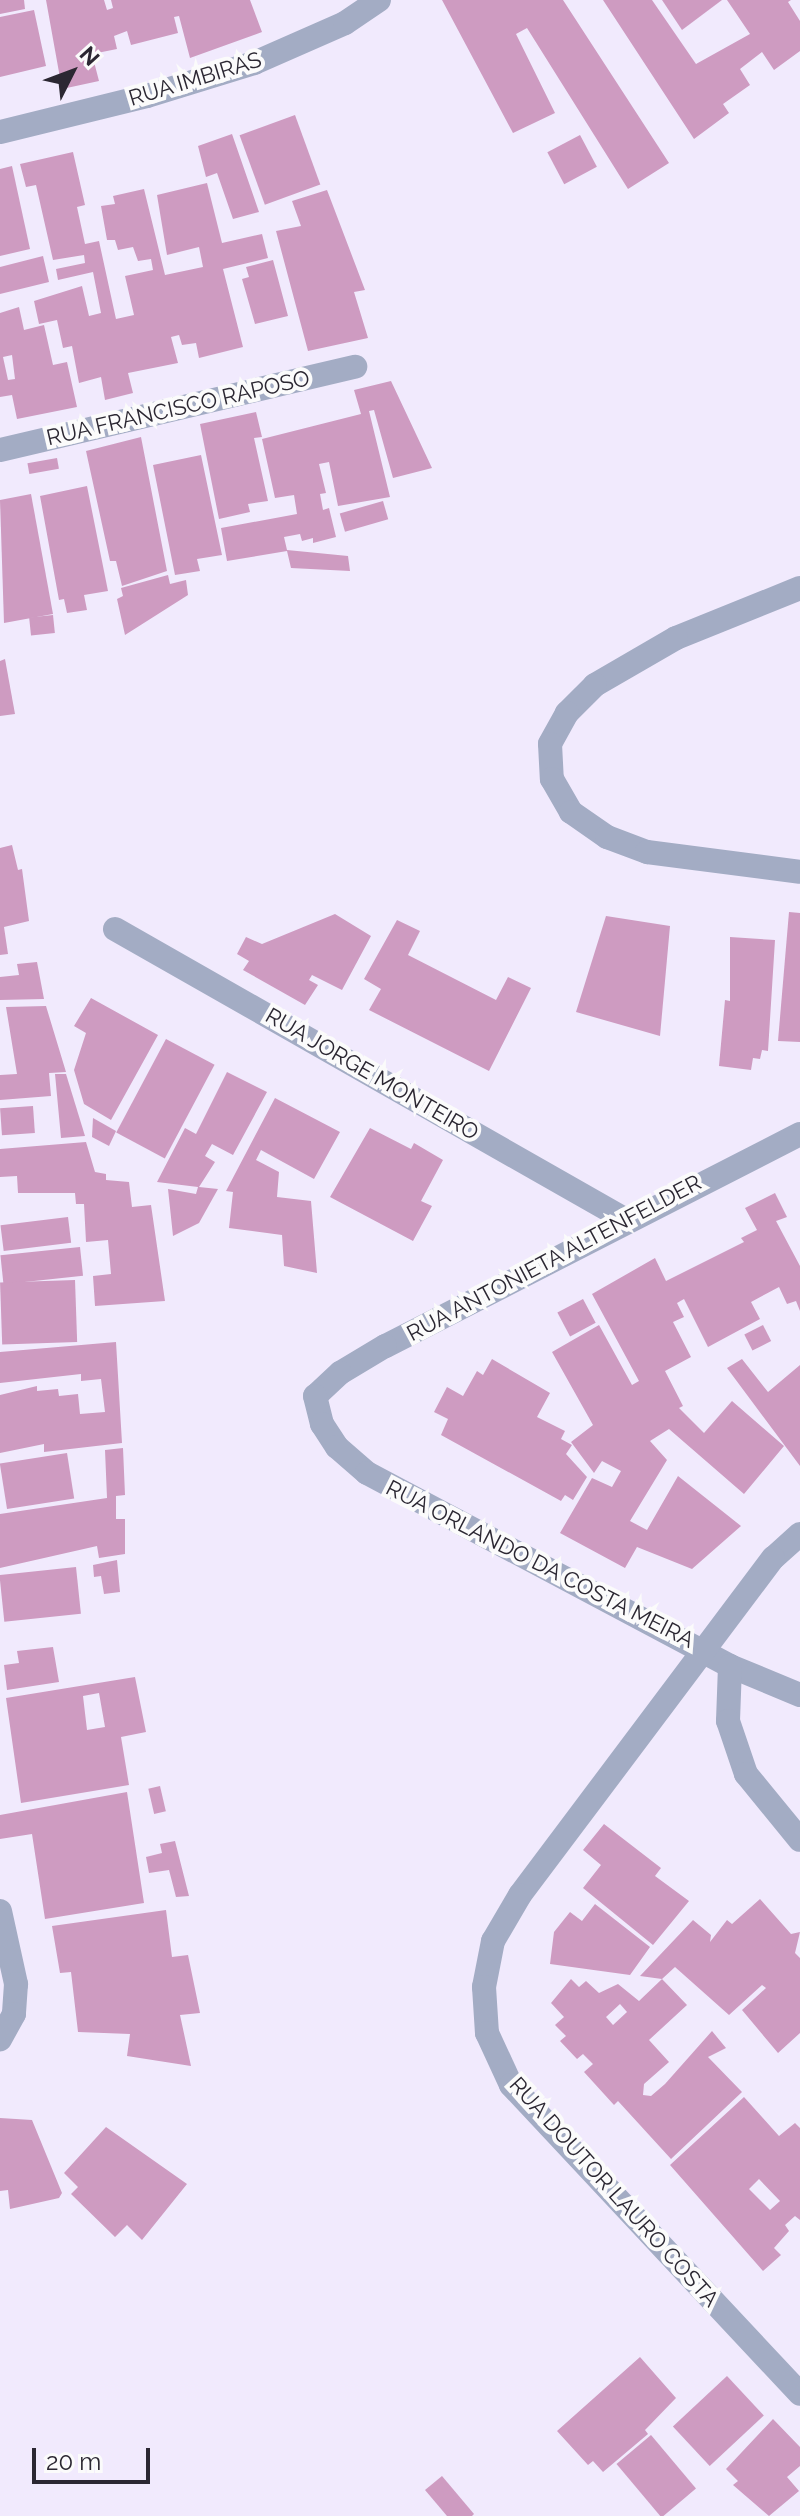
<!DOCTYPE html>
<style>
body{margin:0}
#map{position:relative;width:800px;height:2516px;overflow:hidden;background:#f1eafd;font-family:Raleway,sans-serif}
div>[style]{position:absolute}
.building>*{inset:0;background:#ce9bc1;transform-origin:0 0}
.minor>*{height:24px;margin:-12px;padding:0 12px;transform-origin:12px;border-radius:12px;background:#a3acc4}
span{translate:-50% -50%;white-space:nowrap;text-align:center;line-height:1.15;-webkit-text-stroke:8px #fbfbfb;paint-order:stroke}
.street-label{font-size:22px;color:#2b2732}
.north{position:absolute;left:32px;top:32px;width:80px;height:80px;-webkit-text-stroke:6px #fbfbfb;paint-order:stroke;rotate:48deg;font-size:22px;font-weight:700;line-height:32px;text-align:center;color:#2b2732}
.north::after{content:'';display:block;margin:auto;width:28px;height:36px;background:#2b2732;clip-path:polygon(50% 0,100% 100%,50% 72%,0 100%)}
.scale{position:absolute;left:32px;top:2448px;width:118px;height:36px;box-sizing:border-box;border:4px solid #2b2732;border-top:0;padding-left:10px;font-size:24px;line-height:28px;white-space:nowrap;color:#2b2732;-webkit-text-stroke:6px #fbfbfb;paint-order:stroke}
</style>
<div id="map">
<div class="building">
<div style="clip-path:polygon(0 0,24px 0,25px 9px,0 14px)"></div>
<div style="clip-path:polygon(46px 0,104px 0,107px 10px,113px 8px,111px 0,250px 0,262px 32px,190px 58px,179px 16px,174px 17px,178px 33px,131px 45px,127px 31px,114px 36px,117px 49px,92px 54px,99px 81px,62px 89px)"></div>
<div style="clip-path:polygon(442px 0,563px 0,669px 163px,628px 189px,527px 28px,516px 34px,555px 113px,513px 133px)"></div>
<div style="clip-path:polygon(603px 0,652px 0,696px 64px,750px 34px,727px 0,791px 0,788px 2px,800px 21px,800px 51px,774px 70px,762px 52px,740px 69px,750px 85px,723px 104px,729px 113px,694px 139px)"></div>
<div style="clip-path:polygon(662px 0,722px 0,682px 30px)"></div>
<div style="clip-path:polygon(34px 10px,46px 66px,0 77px,0 17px)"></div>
<div style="left:295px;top:115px;width:74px;height:59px;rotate:70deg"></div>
<div style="clip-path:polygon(232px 134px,259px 212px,233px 219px,217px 173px,206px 177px,198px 146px)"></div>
<div style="left:580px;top:135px;width:36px;height:37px;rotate:62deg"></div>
<div style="clip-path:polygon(73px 152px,85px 205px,77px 207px,85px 244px,99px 241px,116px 319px,134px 315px,125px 276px,153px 270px,151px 259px,138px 261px,133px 247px,118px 250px,115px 240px,107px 240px,101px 206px,115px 204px,113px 196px,144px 189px,165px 275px,203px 267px,199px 247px,167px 255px,157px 195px,207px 183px,222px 243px,262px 234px,268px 258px,223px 269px,243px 347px,199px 358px,196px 343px,182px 345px,179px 335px,171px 337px,178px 363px,128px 373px,133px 393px,105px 400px,101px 377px,79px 383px,72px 346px,63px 348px,57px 320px,39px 324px,34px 301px,82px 286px,89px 316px,101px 313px,93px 272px,58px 280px,56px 269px,85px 263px,84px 255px,53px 260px,36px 185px,26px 187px,20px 164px)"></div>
<div style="clip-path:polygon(12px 166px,30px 249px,0 256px,0 169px)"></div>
<div style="clip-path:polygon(327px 190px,365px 290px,354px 292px,368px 338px,308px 351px,276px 231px,301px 226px,292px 201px)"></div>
<div style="clip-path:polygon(43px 256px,49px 282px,0 294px,0 267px)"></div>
<div style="clip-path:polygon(273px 260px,288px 316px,255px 324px,242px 279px,249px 277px,246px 267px)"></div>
<div style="clip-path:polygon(evenodd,19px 307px,24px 330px,44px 325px,53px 365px,67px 362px,77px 407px,17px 419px,12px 395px,0 397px,0 313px,19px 307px,12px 355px,15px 379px,8px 380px,3px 357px,12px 355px)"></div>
<div style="clip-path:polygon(391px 381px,432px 468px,393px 478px,374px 410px,369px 411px,390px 497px,338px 506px,329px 462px,319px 464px,326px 493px,320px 494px,323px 510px,329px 508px,336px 537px,313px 543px,313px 538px,302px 541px,300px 534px,284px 537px,287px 550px,348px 556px,350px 571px,291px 568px,287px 551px,227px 561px,221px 528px,297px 514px,294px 495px,275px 498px,262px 439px,361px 414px,354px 390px)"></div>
<div style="clip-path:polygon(256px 412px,262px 437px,254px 438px,268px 501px,248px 504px,250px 512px,219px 519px,200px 424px)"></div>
<div style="clip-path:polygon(141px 437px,167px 571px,122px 586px,116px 561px,110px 561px,86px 451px)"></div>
<div style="clip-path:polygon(201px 455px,222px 555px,197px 559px,200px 571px,175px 575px,153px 465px)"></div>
<div style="left:57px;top:458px;width:11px;height:30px;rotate:80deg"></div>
<div style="clip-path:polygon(87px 486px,108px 591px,84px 595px,87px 610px,67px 613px,64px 599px,59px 600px,40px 496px)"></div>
<div style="clip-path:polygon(31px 494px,53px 614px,4px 623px,0 500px)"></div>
<div style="left:383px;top:501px;width:19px;height:45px;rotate:74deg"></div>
<div style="clip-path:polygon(168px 575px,170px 584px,186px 580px,188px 595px,125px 635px,117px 599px,123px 596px,121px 588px)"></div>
<div style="left:53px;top:615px;width:18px;height:24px;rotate:84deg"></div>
<div style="clip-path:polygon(5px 659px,15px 714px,0 716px,0 661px)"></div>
<div style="clip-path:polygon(12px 845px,18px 870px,22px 869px,29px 921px,4px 927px,8px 954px,0 955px,0 848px)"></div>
<div style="clip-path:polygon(789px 912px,800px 913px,800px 1042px,778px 1041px)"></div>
<div style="clip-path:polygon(335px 914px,371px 936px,342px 990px,312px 975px,309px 980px,318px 985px,305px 1005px,243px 970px,249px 961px,237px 954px,246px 937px,262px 944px)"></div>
<div style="clip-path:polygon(606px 916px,670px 926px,660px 1036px,576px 1012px)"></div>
<div style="clip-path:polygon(397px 920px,420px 931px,408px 955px,496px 1000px,508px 977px,531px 988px,489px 1071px,369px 1010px,381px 989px,364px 979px)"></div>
<div style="clip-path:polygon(730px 937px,775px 940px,768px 1051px,762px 1050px,760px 1059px,753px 1058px,751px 1070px,719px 1066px,725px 1000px,730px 1001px)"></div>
<div style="clip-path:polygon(37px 962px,44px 999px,0 1000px,0 977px,19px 975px,17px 964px)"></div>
<div style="clip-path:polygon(91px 998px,158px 1035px,111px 1120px,84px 1104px,74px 1070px,86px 1033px,74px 1026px)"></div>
<div style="clip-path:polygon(46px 1006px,66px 1072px,49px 1073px,51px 1096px,0 1100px,0 1075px,17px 1074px,6px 1007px)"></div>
<div style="left:166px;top:1039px;width:55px;height:106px;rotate:28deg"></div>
<div style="clip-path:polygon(227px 1072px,267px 1092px,233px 1155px,212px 1144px,205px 1156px,215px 1162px,199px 1187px,218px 1189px,199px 1223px,173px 1236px,168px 1189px,196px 1194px,198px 1187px,157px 1182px,185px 1128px,196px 1134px)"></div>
<div style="clip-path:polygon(55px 1074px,66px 1074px,85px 1136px,61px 1138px)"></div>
<div style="clip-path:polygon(275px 1098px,340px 1132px,314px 1179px,261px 1150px,256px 1160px,279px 1172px,277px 1197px,311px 1201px,317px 1273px,284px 1266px,282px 1235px,229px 1228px,233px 1192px,226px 1191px)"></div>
<div style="left:33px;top:1106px;width:27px;height:33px;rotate:86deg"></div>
<div style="clip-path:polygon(93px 1118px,116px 1131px,109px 1146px,92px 1137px)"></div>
<div style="clip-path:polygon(370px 1128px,411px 1149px,414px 1143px,443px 1160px,421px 1201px,432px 1206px,413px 1241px,330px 1197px)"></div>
<div style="clip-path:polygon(86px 1142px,95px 1172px,106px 1174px,106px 1180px,129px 1182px,132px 1207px,151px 1205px,165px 1301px,95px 1306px,93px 1276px,111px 1274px,108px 1240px,86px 1242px,84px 1204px,76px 1204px,75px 1193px,18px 1193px,17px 1176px,0 1177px,0 1149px)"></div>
<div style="clip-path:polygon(775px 1193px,787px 1217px,776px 1221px,800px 1266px,800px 1311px,796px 1301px,787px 1304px,779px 1287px,751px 1302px,760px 1319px,708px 1347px,684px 1299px,677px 1303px,684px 1317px,673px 1322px,691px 1357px,665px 1371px,683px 1406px,679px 1408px,704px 1433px,732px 1401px,784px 1446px,744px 1494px,669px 1429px,650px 1441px,667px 1460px,630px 1521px,647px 1530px,678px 1476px,741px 1526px,692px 1569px,637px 1547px,625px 1568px,560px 1533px,592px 1478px,612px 1487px,621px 1471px,602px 1461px,594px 1473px,571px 1442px,593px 1425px,552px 1352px,599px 1325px,632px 1385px,639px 1381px,592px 1294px,655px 1258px,666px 1281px,744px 1242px,741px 1238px,757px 1230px,745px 1208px)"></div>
<div style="left:68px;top:1217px;width:26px;height:68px;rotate:83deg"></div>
<div style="left:80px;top:1247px;width:29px;height:80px;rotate:84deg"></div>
<div style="left:75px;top:1280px;width:62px;height:75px;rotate:88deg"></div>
<div style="left:583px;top:1299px;width:27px;height:29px;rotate:62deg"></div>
<div style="left:763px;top:1325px;width:18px;height:21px;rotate:63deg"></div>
<div style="clip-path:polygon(116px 1342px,122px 1443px,44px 1452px,44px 1444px,0 1453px,0 1395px,37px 1386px,37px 1391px,58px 1389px,59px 1396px,78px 1394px,80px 1414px,105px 1412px,101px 1379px,81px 1381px,81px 1374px,0 1383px,0 1352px)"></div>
<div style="clip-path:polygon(492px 1359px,550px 1393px,537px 1417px,565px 1431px,561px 1439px,572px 1445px,566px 1454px,587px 1477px,573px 1500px,565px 1495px,561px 1501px,441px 1435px,448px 1419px,434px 1412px,447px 1387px,463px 1396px,477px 1371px,483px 1375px)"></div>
<div style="clip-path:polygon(742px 1359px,768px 1392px,800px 1365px,800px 1466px,727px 1368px)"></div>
<div style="clip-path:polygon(123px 1448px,125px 1495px,116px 1496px,116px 1519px,125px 1519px,125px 1554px,99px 1558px,97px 1546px,0 1568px,0 1514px,107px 1498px,105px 1450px)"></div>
<div style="left:67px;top:1453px;width:46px;height:68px;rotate:81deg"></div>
<div style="clip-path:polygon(117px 1560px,120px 1592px,104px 1594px,101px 1576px,94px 1577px,93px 1565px)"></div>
<div style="left:76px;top:1567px;width:47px;height:77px;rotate:84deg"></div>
<div style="clip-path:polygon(53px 1647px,59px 1682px,7px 1690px,4px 1665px,19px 1663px,17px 1651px)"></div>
<div style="clip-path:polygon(evenodd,135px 1677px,146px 1732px,121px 1737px,129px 1785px,21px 1803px,6px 1698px,135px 1677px,99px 1693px,105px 1727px,87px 1730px,83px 1696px,99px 1693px)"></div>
<div style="left:160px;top:1786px;width:26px;height:12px;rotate:77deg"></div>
<div style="clip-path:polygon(127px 1792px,144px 1903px,45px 1919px,32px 1834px,0 1839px,0 1815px)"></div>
<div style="clip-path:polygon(604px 1824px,661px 1868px,655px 1876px,689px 1901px,653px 1945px,583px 1888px,601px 1865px,583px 1850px)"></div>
<div style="clip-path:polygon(175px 1841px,189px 1896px,176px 1897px,169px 1870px,149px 1873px,146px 1857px,162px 1853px,160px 1844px)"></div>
<div style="clip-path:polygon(760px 1899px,791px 1934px,800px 1932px,795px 1953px,800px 1958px,800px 2033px,778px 2053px,742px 2010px,766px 1988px,762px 1985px,729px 2015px,675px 1967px,662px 1979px,640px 1976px,693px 1920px,711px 1935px,710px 1942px,727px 1920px,732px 1924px)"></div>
<div style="clip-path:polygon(595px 1904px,650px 1947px,630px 1975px,550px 1964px,554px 1932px,570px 1912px,582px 1921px)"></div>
<div style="clip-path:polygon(166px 1910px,172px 1957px,188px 1955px,200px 2013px,180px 2015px,191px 2066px,127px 2056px,130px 2034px,78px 2032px,71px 1972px,60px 1973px,52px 1926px)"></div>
<div style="clip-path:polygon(evenodd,571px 1979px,579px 1987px,586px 1981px,599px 1993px,618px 1984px,639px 2001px,662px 1979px,687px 2005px,649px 2040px,669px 2062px,644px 2084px,643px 2095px,651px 2096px,665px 2084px,712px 2031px,726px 2048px,708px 2057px,742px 2092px,671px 2159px,618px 2101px,614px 2105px,584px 2072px,593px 2064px,583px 2054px,577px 2059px,560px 2041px,566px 2036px,555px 2025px,564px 2017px,551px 2003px,571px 1979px,620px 2004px,627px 2012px,613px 2025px,606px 2017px,620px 2004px)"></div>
<div style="clip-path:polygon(evenodd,744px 2097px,779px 2136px,795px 2123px,800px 2128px,800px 2220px,795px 2216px,785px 2225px,789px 2231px,774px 2248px,781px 2255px,763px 2271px,670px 2165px,744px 2097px,759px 2179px,780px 2201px,770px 2210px,749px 2189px,759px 2179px)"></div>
<div style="clip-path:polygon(0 2118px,32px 2120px,62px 2193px,59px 2198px,10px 2209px,8px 2190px,0 2191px)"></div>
<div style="clip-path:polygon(106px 2127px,187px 2184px,142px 2240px,127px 2225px,115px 2237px,71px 2194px,78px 2187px,64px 2173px)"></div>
<div style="clip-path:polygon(640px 2357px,676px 2398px,645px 2430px,648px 2434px,603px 2472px,593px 2461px,588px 2465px,557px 2431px)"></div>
<div style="left:727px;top:2376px;width:54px;height:74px;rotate:47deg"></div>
<div style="clip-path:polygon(773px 2419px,800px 2447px,800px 2466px,787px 2477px,799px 2491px,769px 2516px,733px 2485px,738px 2481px,726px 2469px)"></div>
<div style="left:651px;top:2435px;width:70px;height:45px;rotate:50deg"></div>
<div style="clip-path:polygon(442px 2476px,474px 2514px,472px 2516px,447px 2516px,425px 2490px)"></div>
</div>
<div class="minor">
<div style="left:0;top:132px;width:151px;rotate:-13.8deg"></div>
<div style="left:147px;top:96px;width:112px;rotate:-17.1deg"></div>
<div style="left:254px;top:63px;width:99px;rotate:-23.7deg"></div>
<div style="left:345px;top:23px;width:41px;rotate:-34.1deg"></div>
<div style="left:0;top:450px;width:365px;rotate:-13.2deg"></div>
<div style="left:800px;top:588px;width:134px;rotate:158deg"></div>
<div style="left:676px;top:638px;width:94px;rotate:149.9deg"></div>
<div style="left:595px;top:685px;width:40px;rotate:135deg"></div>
<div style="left:567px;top:713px;width:35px;rotate:119deg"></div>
<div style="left:550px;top:744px;width:35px;rotate:87deg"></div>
<div style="left:552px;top:779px;width:38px;rotate:60deg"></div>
<div style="left:571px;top:812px;width:44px;rotate:34.8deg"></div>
<div style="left:607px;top:837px;width:43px;rotate:20.6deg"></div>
<div style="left:647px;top:852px;width:154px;rotate:7.4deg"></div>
<div style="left:115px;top:929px;width:590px;rotate:29.65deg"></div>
<div style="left:800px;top:1134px;width:466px;rotate:152.9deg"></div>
<div style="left:385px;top:1346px;width:52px;rotate:149deg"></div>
<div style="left:340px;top:1373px;width:34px;rotate:137deg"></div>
<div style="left:315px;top:1396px;width:29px;rotate:76deg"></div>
<div style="left:322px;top:1424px;width:27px;rotate:57deg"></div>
<div style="left:337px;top:1447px;width:40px;rotate:41deg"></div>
<div style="left:367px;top:1473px;width:411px;rotate:28deg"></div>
<div style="left:730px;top:1666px;width:76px;rotate:22.5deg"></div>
<div style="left:800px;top:1534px;width:36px;rotate:138deg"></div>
<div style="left:773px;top:1558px;width:421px;rotate:126.9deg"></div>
<div style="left:520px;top:1895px;width:53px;rotate:120.4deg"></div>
<div style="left:493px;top:1941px;width:47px;rotate:101.1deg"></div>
<div style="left:484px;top:1987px;width:46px;rotate:86.3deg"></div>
<div style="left:487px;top:2033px;width:57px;rotate:65.2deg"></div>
<div style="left:511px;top:2085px;width:423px;rotate:46.9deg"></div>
<div style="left:730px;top:1666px;width:55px;rotate:92.1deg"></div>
<div style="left:728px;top:1721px;width:56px;rotate:71.2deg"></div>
<div style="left:746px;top:1774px;width:85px;rotate:50.7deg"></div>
<div style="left:0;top:1911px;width:75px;rotate:77.6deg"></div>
<div style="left:16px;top:1984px;width:30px;rotate:94deg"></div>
<div style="left:14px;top:2014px;width:29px;rotate:119deg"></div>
</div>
<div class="street-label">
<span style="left:195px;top:79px;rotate:-17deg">RUA IMBIRAS</span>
<span style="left:178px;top:408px;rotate:-13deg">RUA FRANCISCO RAPOSO</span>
<span style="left:372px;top:1074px;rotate:30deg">RUA JORGE MONTEIRO</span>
<span style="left:554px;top:1258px;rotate:-28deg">RUA ANTONIETA ALTENFELDER</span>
<span style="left:540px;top:1564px;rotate:27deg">RUA ORLANDO DA COSTA MEIRA</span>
<span style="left:614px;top:2192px;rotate:48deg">RUA DOUTOR LAURO COSTA</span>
</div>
<div class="north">N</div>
<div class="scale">20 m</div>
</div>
